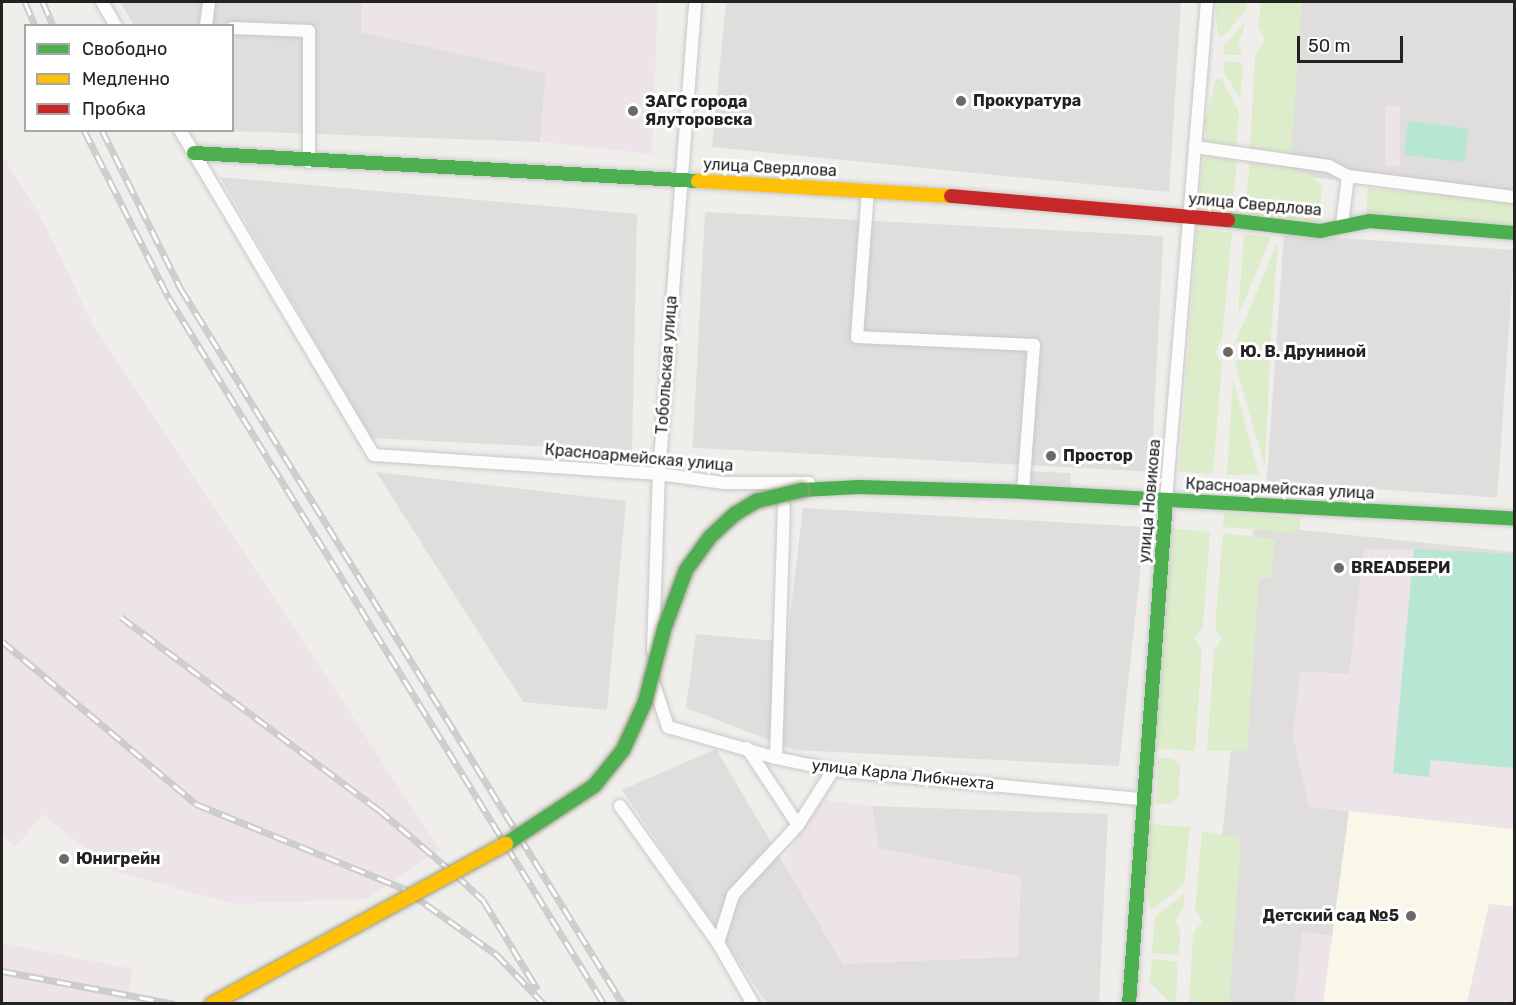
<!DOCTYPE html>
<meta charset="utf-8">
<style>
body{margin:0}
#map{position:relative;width:1516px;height:1005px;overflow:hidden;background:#f0eeeb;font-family:Rubik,sans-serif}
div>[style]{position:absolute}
.residential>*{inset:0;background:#dfdedc;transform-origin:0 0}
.industrial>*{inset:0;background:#ede4e9;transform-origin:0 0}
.education>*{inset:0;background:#f8f7e8}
.grass>*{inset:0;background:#ddeccb;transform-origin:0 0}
.pitch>*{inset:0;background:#b7e6d2;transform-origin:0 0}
.parking>*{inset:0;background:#e0dfde;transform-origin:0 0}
.roads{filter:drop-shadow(0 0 2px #c9c8c7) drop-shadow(0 0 2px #c9c8c7)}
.street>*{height:12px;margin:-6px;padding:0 6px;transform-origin:6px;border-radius:6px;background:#fdfcfc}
.fast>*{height:14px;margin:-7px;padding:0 7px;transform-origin:7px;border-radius:7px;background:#4caf50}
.slow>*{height:14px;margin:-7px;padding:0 7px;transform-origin:7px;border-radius:7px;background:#ffc107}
.jam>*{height:14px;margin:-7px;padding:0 7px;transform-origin:7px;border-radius:7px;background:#c62828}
.rail>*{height:7px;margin-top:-3.5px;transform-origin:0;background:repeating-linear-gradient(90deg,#fff 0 14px,#ccc 0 28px);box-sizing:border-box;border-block:2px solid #ccc}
.bridges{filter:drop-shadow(0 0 2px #999a82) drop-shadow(0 0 2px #999a82)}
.fast-bridge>*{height:14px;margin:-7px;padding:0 7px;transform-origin:7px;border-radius:7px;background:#4caf50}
.slow-bridge>*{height:14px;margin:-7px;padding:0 7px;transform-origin:7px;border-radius:7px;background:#ffc107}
.dots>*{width:16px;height:16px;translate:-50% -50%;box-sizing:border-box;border:3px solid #fff;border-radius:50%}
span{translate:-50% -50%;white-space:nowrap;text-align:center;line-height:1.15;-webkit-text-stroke:6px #fff;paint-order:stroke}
.poi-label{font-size:16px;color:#222;font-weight:700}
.left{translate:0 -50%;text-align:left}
.right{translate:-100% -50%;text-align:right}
.street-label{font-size:16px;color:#222}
.frame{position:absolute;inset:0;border:3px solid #222;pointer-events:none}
.legend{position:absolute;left:24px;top:24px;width:210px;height:108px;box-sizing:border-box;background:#fff;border:2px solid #a7a7a7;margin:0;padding:8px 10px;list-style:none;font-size:18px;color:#222}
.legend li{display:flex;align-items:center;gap:12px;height:30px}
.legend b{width:30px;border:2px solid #a7a7a7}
.scale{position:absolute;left:1297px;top:36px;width:106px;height:27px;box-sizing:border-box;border:3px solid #222;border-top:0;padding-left:8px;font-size:18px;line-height:21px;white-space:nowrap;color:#222;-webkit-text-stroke:4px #fff;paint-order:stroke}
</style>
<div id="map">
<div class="residential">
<div style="clip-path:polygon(120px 2px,362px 2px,361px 32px,546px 73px,540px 142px,230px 131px,232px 26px,134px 25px)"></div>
<div style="clip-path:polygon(726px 2px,1181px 2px,1169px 192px,712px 147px)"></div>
<div style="clip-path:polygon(1300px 2px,1514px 2px,1514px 196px,1284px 175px)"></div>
<div style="clip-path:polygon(220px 177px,637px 214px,632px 451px,371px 438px)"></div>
<div style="left:705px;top:212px;width:459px;height:236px;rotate:3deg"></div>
<div style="left:1284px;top:234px;width:231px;height:248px;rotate:4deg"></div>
<div style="clip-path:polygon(376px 472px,626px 501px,607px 710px,523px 702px)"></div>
<div style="clip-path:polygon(803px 508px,1145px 527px,1119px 766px,795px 750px,686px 708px,696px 634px,787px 642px)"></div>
<div style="clip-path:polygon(1254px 525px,1514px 552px,1514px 1003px,1205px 1004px)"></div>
<div style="clip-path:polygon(716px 749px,843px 964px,1020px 877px,878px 848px,872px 806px,1108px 814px,1099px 1003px,767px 1003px,622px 790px)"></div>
</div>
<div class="industrial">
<div style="clip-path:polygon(362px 2px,658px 2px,652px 154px,540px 142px,546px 73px,361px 32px)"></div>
<div style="left:1385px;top:106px;width:15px;height:60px"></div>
<div style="clip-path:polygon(2px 154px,44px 223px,91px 321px,440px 849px,367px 899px,233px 904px,113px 871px,42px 814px,16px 847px,2px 835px)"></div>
<div style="clip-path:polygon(1364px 549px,1414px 549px,1393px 773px,1431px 760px,1514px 768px,1514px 829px,1309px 807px,1293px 736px,1300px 671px,1349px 674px)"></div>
<div style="clip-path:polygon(819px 799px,872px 806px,879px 848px,1021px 877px,1018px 957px,843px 964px,783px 862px)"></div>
<div style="clip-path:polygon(1489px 904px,1514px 907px,1514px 997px,1507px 1003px,1467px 1004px)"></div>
<div style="left:1302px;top:932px;width:30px;height:71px;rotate:6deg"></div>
<div style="clip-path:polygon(2px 943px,133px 969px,127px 1003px,2px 1003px)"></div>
</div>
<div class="education">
<div style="clip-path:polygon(1349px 811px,1514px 829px,1514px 907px,1489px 904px,1467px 1003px,1323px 1003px)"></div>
</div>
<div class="grass">
<div style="clip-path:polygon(1215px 2px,1247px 2px,1247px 8px,1225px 35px,1218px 36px)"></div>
<div style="clip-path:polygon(1261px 2px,1302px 2px,1291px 153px,1250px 151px,1255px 55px,1265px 40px,1258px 27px)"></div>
<div style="clip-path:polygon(1246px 21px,1238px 46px,1243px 55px,1224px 55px,1223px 47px)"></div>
<div style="clip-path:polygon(1224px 61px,1243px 63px,1240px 98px,1224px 72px)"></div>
<div style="clip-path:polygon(1221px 78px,1239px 112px,1236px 149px,1206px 146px,1205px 121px,1216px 79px)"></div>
<div style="clip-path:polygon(1209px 156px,1237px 159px,1232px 217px,1198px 212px,1203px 161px)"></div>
<div style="clip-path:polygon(1250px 162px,1284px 166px,1312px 176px,1322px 186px,1320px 223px,1244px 218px)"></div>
<div style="left:1368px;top:188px;width:147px;height:26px;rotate:5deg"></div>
<div style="clip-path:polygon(1197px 229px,1232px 233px,1222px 340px,1215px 352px,1222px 363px,1213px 474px,1179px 472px)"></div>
<div style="clip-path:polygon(1244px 234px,1271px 237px,1238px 316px)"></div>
<div style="clip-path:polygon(1278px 241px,1270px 350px,1242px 348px,1236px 341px)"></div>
<div style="clip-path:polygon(1242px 356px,1270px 359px,1265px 466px,1235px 364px)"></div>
<div style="clip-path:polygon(1233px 380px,1259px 475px,1227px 475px)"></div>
<div style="clip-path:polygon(1224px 513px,1301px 518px,1300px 527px,1295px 533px,1223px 527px)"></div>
<div style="clip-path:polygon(1171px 528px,1210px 532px,1203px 627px,1195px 638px,1202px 651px,1195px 751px,1153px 748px)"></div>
<div style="clip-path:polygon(1223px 533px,1275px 539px,1271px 578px,1259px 579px,1247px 751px,1207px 751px,1214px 651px,1222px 639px,1215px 627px)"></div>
<div style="clip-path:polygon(1158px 758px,1173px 758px,1180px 765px,1179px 796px,1170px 804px,1156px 803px)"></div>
<div style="clip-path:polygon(1150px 824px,1190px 827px,1184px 885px,1151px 910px,1145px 877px)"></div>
<div style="clip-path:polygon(1202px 831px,1241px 838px,1229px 1003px,1189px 1003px,1193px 934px,1202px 922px,1195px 910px)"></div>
<div style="clip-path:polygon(1185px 893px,1183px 909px,1175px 920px,1180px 932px,1179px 955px,1152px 953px,1155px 917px)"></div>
<div style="clip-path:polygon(1152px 959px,1178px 962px,1176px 1003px,1170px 1003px,1150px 983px)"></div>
</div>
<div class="pitch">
<div style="left:1408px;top:121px;width:61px;height:34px;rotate:7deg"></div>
<div style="clip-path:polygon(1414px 549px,1514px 554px,1514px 768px,1431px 760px,1429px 777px,1393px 773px)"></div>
</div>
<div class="parking">
<div style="left:1029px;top:471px;width:42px;height:13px;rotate:3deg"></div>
</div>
<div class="roads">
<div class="street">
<div style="left:102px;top:2px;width:28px;rotate:60deg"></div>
<div style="left:206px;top:26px;width:24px;rotate:-83deg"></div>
<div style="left:232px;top:28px;width:77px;rotate:2.2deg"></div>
<div style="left:309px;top:31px;width:131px;rotate:90deg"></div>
<div style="left:180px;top:130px;width:378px;rotate:59.2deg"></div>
<div style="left:374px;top:455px;width:286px;rotate:3.8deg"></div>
<div style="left:659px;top:474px;width:66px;rotate:7.9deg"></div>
<div style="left:724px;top:483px;width:85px"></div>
<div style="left:1195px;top:147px;width:135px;rotate:8.1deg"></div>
<div style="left:1329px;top:166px;width:21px;rotate:28deg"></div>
<div style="left:1348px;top:176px;width:167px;rotate:7.2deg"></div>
<div style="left:868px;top:190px;width:147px;rotate:94.3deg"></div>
<div style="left:857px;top:337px;width:177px;rotate:2.6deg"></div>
<div style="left:1034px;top:345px;width:147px;rotate:94.3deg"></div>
<div style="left:1342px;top:224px;width:48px;rotate:-82.9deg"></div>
<div style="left:1166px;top:500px;width:500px;rotate:-85.3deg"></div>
<div style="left:653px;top:651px;width:177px;rotate:-88.1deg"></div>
<div style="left:659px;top:474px;width:473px;rotate:-85.6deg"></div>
<div style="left:652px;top:678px;width:52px;rotate:71.9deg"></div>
<div style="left:668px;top:727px;width:112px;rotate:16deg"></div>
<div style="left:776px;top:758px;width:58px;rotate:11.9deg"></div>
<div style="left:833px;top:770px;width:310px;rotate:5.4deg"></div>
<div style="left:747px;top:748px;width:92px;rotate:56.5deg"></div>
<div style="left:776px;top:758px;width:251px;rotate:-88.2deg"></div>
<div style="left:620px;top:806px;width:168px;rotate:54.4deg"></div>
<div style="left:753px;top:1004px;width:70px;rotate:-119.8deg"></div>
<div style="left:718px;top:943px;width:50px;rotate:-72.6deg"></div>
<div style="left:733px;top:895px;width:96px;rotate:-47.1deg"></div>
<div style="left:798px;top:825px;width:65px;rotate:-57.5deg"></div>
</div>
<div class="fast">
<div style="left:194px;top:153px;width:505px;rotate:3.18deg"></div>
<div style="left:1228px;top:220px;width:93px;rotate:6.8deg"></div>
<div style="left:1320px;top:231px;width:50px;rotate:-11.5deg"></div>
<div style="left:1369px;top:221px;width:145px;rotate:4.7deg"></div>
<div style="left:802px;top:490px;width:57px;rotate:-3deg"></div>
<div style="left:859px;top:487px;width:164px;rotate:1.7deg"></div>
<div style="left:1023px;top:492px;width:492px;rotate:3.1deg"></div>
<div style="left:1129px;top:1004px;width:505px;rotate:-85.8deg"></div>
</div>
<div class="slow">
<div style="left:698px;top:181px;width:253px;rotate:3.4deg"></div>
</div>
<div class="jam">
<div style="left:951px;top:196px;width:278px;rotate:5deg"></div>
</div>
</div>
<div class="rail">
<div style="left:25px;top:2px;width:26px;rotate:67deg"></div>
<div style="left:43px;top:2px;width:26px;rotate:67deg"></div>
<div style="left:84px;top:130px;width:188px;rotate:63.2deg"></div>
<div style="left:169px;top:298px;width:829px;rotate:58.36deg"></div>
<div style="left:102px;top:130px;width:178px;rotate:63.6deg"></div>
<div style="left:181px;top:289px;width:841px;rotate:58.28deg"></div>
<div style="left:121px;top:617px;width:321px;rotate:36.8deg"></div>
<div style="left:378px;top:809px;width:101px;rotate:40.2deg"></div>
<div style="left:455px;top:874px;width:38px;rotate:43deg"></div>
<div style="left:483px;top:900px;width:105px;rotate:58.6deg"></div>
<div style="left:2px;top:641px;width:253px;rotate:40deg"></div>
<div style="left:196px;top:804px;width:223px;rotate:22.1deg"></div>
<div style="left:403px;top:888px;width:114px;rotate:35.4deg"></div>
<div style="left:496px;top:954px;width:69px;rotate:46.2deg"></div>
<div style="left:2px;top:971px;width:176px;rotate:10.8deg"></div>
</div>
<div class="bridges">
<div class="fast-bridge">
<div style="left:506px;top:844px;width:105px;rotate:-33.4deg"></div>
<div style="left:594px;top:786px;width:46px;rotate:-51.1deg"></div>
<div style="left:623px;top:750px;width:53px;rotate:-65.4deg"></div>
<div style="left:645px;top:702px;width:75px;rotate:-75.4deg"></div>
<div style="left:664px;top:629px;width:63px;rotate:-69.6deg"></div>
<div style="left:686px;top:570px;width:41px;rotate:-54deg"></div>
<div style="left:710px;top:537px;width:34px;rotate:-43deg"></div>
<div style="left:735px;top:514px;width:26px;rotate:-31deg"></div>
<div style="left:757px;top:501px;width:46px;rotate:-13.7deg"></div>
</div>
<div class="slow-bridge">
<div style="left:212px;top:1004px;width:335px;rotate:-28.6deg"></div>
</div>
</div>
<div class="dots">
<div style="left:961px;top:101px;background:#6a6968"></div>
<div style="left:633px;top:111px;background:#6a6968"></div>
<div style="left:1228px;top:352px;background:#6a6968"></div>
<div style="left:1051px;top:456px;background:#6a6968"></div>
<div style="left:1339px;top:568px;background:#6a6968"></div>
<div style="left:64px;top:859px;background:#6a6968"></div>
<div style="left:1411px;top:916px;background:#6a6968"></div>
</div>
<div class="poi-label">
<span class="left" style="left:973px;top:101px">Прокуратура</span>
<span class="left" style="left:645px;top:111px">ЗАГС города<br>Ялуторовска</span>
<span class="left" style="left:1240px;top:352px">Ю. В. Друниной</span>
<span class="left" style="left:1063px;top:456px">Простор</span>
<span class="left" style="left:1351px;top:568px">BREADБЕРИ</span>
<span class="left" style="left:76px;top:859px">Юнигрейн</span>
<span class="right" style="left:1399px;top:916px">Детский сад №5</span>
</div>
<div class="street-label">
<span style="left:770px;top:168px;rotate:3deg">улица Свердлова</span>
<span style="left:1255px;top:205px;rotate:5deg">улица Свердлова</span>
<span style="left:667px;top:365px;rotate:-86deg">Тобольская улица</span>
<span style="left:639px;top:458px;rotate:5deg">Красноармейская улица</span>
<span style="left:1280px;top:489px;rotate:3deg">Красноармейская улица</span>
<span style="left:1150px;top:501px;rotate:-85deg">улица Новикова</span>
<span style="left:903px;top:775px;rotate:6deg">улица Карла Либкнехта</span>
</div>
<div class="frame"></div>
<ul class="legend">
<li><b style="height:8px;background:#4caf50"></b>Свободно</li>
<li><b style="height:8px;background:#ffc107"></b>Медленно</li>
<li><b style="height:8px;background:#c62828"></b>Пробка</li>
</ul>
<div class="scale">50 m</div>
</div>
